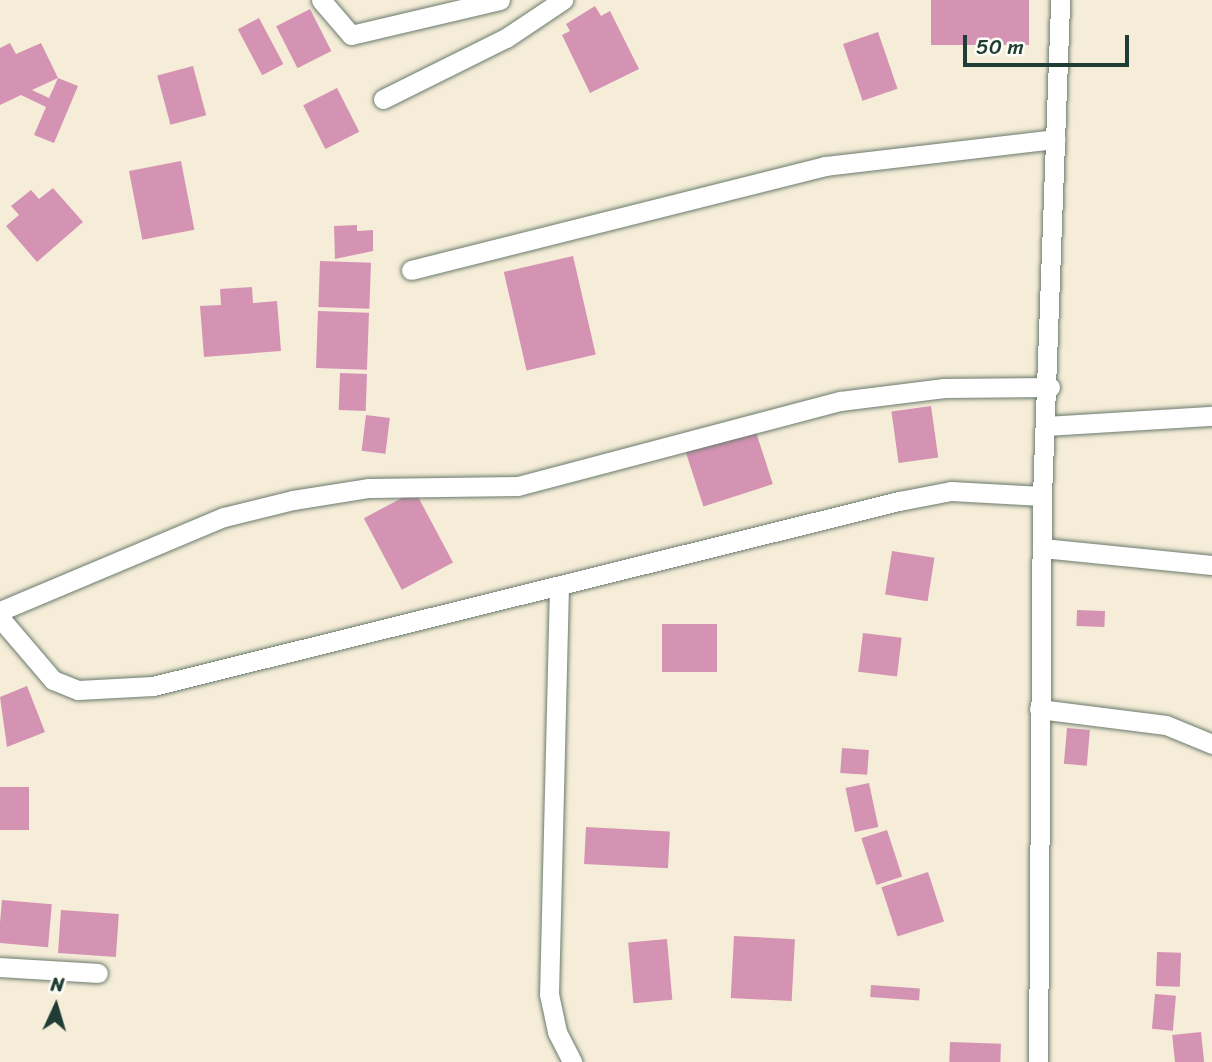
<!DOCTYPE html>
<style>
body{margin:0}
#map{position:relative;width:1212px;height:1062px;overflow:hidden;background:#f5edd8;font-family:Sriracha,sans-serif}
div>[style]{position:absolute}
.building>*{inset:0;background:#d593b4;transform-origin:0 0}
.roads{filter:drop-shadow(0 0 2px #6a7b6d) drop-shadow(0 0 2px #6a7b6d)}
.street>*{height:19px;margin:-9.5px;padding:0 9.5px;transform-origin:9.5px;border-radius:9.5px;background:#fff}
span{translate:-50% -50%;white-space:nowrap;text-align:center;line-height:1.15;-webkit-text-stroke:7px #fdfcf7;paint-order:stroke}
.north{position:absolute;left:21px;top:971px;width:70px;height:70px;-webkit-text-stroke:5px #fdfcf7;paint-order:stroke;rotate:4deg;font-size:19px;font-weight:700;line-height:28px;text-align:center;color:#1f3d34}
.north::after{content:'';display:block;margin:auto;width:24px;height:32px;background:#1f3d34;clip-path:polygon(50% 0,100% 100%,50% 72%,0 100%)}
.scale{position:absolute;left:963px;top:35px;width:166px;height:32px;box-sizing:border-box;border:4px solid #1f3d34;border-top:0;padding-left:9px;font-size:21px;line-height:24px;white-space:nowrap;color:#1f3d34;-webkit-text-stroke:5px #fdfcf7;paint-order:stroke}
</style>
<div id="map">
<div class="building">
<div style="left:931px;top:0;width:98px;height:45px"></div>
<div style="clip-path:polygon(595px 6px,601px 16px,610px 11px,639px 69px,590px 93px,562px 35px,570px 31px,566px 24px)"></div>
<div style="left:310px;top:9px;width:47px;height:38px;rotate:63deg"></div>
<div style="left:259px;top:18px;width:52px;height:24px;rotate:62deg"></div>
<div style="left:878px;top:32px;width:60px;height:37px;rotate:71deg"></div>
<div style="clip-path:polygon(10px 43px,16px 54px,41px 43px,58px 78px,32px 90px,49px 98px,58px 78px,78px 86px,54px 143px,34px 135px,46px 107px,21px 95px,0 105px,0 48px)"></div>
<div style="left:193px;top:66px;width:51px;height:37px;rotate:75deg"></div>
<div style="left:337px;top:88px;width:49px;height:38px;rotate:63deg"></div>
<div style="left:181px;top:161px;width:70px;height:53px;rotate:79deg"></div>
<div style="clip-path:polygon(53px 188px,83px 222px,37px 262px,6px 226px,19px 215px,11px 206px,31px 190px,39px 199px)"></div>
<div style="clip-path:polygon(357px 225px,357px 231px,373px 230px,373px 251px,335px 259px,334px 226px)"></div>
<div style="left:573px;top:256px;width:101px;height:71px;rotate:77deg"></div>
<div style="left:320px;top:261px;width:51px;height:46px;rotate:2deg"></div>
<div style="clip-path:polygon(252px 287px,253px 303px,277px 301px,281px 351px,204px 357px,200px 306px,221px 305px,220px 289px)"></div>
<div style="left:318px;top:311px;width:51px;height:57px;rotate:2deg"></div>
<div style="left:340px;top:373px;width:27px;height:37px;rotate:2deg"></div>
<div style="left:931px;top:406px;width:52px;height:40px;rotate:82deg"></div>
<div style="left:366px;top:415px;width:24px;height:36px;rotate:7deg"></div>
<div style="left:754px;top:426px;width:61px;height:73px;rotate:72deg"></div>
<div style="left:415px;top:491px;width:81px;height:58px;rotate:62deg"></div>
<div style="left:892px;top:551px;width:43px;height:44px;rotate:9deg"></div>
<div style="left:1077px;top:610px;width:28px;height:16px;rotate:2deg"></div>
<div style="left:717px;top:624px;width:48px;height:55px;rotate:90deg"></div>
<div style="left:863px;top:633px;width:39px;height:39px;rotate:7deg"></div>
<div style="clip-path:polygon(27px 686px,45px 732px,7px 747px,0 697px)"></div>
<div style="left:1067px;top:728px;width:23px;height:36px;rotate:5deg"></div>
<div style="left:842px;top:748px;width:27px;height:25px;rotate:4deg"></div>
<div style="left:869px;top:783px;width:45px;height:24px;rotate:78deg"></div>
<div style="left:0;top:787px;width:29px;height:43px"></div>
<div style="left:586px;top:827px;width:84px;height:37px;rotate:3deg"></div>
<div style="left:887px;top:830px;width:49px;height:27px;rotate:72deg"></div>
<div style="left:928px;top:872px;width:52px;height:49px;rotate:72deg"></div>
<div style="left:2px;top:900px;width:50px;height:43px;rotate:5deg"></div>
<div style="left:61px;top:910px;width:58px;height:43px;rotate:4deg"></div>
<div style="left:734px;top:936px;width:61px;height:62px;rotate:3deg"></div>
<div style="left:667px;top:939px;width:61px;height:39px;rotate:85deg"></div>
<div style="left:1157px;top:952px;width:24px;height:34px;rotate:2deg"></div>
<div style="left:871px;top:985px;width:49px;height:12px;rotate:4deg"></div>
<div style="left:1155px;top:994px;width:21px;height:35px;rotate:5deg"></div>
<div style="left:1201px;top:1032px;width:30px;height:29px;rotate:84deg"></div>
<div style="left:950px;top:1042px;width:51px;height:20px;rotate:2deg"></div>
</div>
<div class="roads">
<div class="street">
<div style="left:321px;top:0;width:46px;rotate:49.4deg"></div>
<div style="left:351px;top:35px;width:153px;rotate:-13.2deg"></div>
<div style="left:383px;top:99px;width:137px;rotate:-26.4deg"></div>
<div style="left:506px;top:38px;width:69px;rotate:-33.7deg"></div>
<div style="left:411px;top:270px;width:427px;rotate:-14.1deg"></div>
<div style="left:825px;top:166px;width:232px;rotate:-6.7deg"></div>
<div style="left:1047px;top:426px;width:165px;rotate:-3.5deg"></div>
<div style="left:1042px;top:548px;width:171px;rotate:5.7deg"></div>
<div style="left:559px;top:586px;width:408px;rotate:91.4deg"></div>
<div style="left:549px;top:994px;width:39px;rotate:78deg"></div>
<div style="left:557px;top:1032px;width:34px;rotate:63deg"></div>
<div style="left:0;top:611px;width:243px;rotate:-22.8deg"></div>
<div style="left:224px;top:517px;width:71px;rotate:-13.8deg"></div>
<div style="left:293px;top:500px;width:77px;rotate:-9deg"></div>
<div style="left:369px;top:488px;width:149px;rotate:-0.8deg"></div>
<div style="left:518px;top:486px;width:333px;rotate:-14.8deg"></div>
<div style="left:840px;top:401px;width:105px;rotate:-7.1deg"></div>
<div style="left:944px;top:388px;width:106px;rotate:-0.5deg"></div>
<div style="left:0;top:618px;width:82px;rotate:49.5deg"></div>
<div style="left:53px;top:680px;width:27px;rotate:22deg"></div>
<div style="left:78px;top:690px;width:75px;rotate:-3.1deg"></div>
<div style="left:153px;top:686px;width:769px;rotate:-13.93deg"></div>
<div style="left:899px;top:501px;width:53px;rotate:-10.9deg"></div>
<div style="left:951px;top:491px;width:91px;rotate:3.1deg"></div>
<div style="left:1039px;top:709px;width:128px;rotate:7.2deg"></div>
<div style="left:1166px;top:725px;width:50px;rotate:22.4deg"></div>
<div style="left:0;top:967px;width:98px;rotate:3.5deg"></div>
<div style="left:1038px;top:1062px;width:566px;rotate:-89.6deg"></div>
<div style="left:1042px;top:496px;width:496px;rotate:-87.9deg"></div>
</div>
</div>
<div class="north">N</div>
<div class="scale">50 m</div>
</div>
